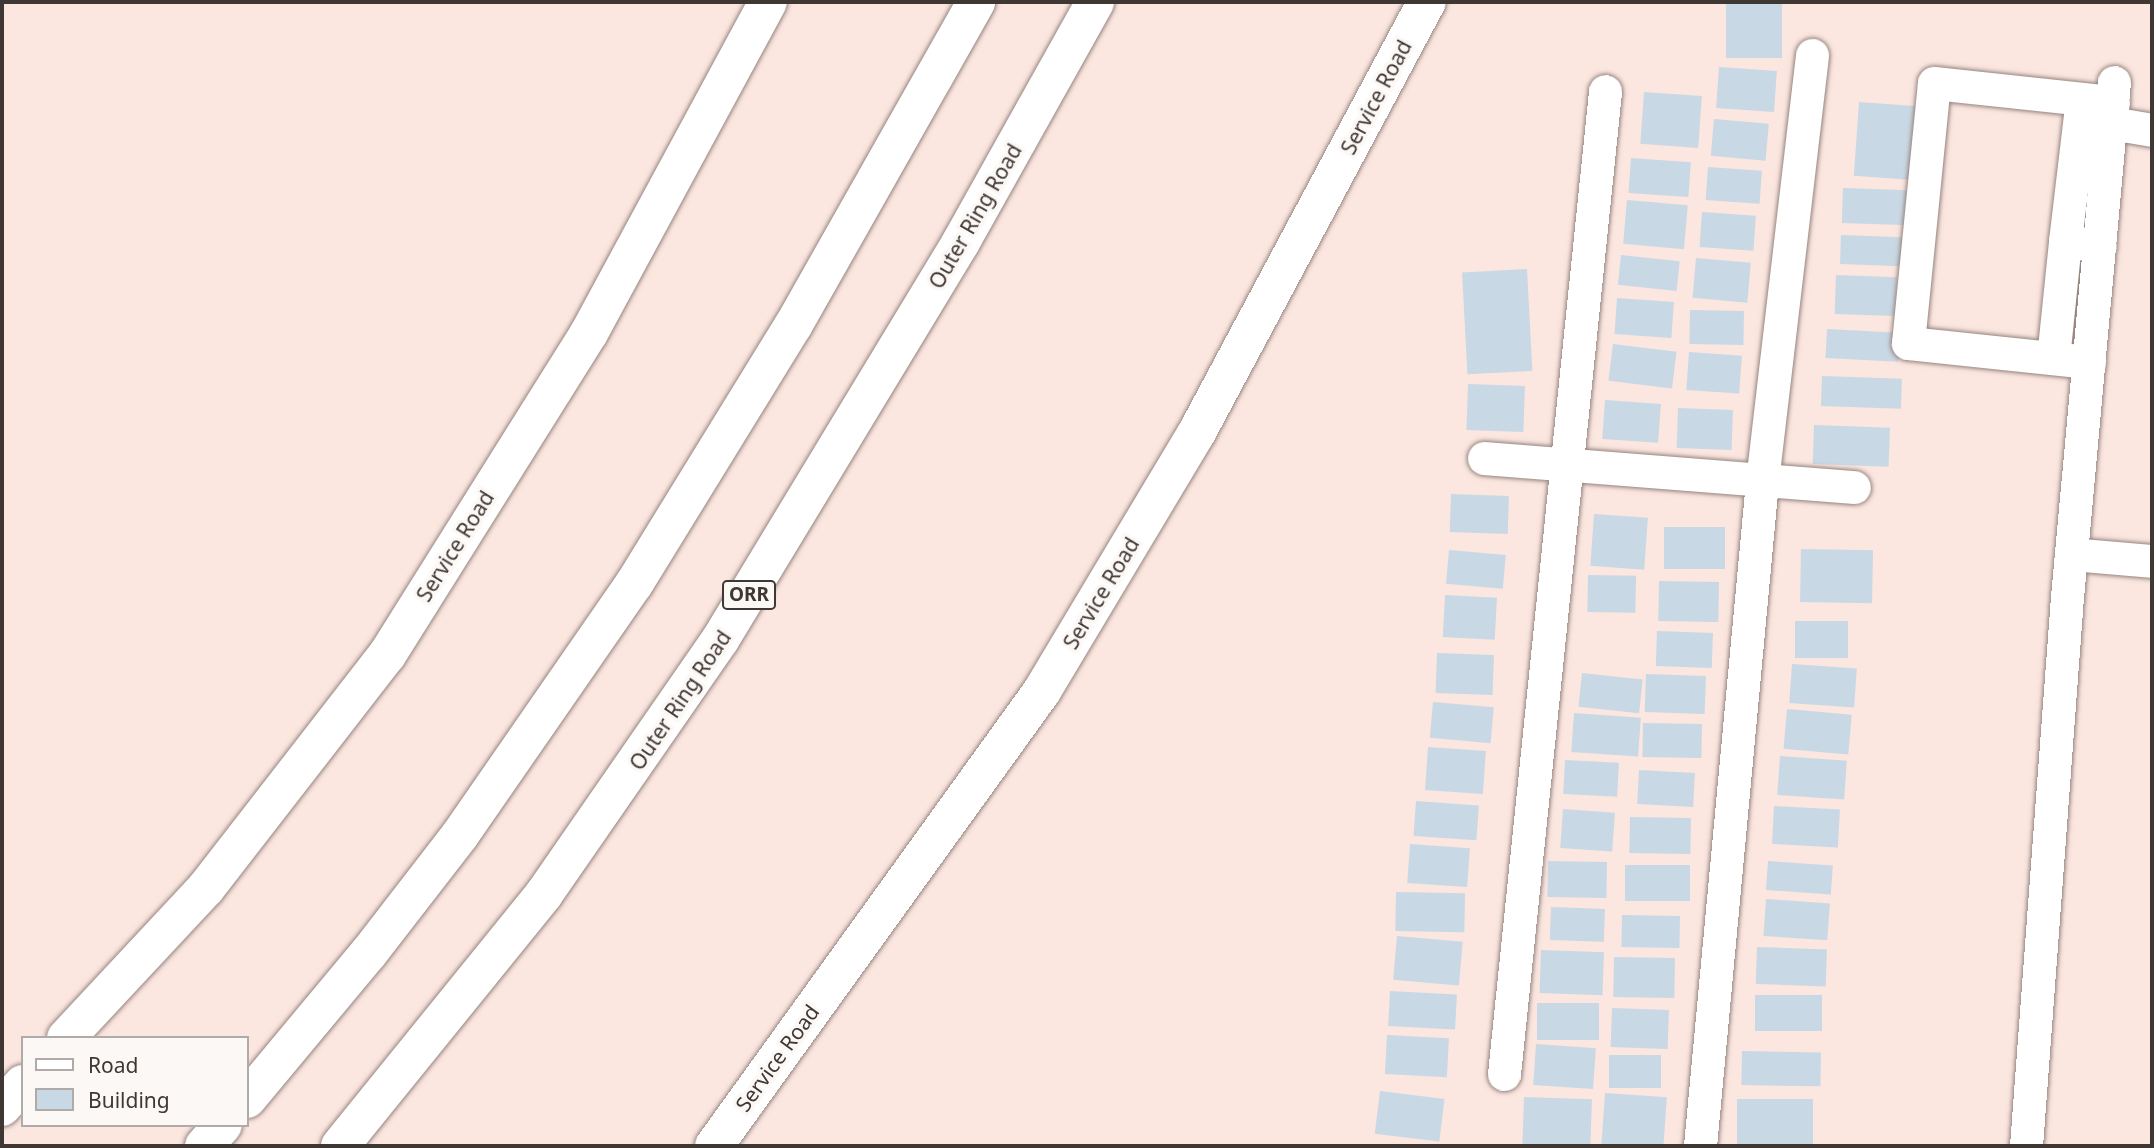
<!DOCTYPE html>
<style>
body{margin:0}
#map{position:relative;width:2154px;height:1148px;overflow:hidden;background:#fbe6e0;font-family:"Noto Sans",sans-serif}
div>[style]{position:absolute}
.building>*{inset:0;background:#c9d8e5;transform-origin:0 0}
.roads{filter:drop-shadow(0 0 2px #96847e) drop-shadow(0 0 2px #96847e)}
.street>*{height:33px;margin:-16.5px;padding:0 16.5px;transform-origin:16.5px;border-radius:16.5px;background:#fff}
.secondary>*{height:38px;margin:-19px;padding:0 19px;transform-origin:19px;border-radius:19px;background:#fff}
.highway>*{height:38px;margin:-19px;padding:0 19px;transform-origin:19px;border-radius:19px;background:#fff}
span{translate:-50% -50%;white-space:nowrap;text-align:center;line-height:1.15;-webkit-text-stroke:7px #fcf8f6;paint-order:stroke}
.shield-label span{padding:2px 5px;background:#fcf8f6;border:2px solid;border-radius:5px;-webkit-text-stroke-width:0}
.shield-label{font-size:19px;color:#3f3734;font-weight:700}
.street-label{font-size:21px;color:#3f3734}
.frame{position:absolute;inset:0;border:4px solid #3f3734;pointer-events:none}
.legend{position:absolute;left:21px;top:1036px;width:228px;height:91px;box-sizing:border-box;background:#fcf8f6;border:2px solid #b0aba8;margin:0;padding:9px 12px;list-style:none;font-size:21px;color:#3f3734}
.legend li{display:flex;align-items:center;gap:14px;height:35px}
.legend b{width:35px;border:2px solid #b0aba8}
</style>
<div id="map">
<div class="building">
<div style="left:1726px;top:2px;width:56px;height:56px"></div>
<div style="left:1719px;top:67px;width:58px;height:41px;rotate:4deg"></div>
<div style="left:1644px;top:92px;width:58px;height:52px;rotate:4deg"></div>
<div style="left:1859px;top:102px;width:63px;height:74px;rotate:4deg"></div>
<div style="left:1714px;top:119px;width:55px;height:37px;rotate:5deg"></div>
<div style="left:1631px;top:158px;width:60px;height:35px;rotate:4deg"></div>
<div style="left:1708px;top:167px;width:54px;height:33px;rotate:4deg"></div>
<div style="left:1843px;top:188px;width:68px;height:35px;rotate:2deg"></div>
<div style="left:1627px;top:200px;width:61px;height:44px;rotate:5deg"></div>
<div style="left:1702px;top:212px;width:54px;height:35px;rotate:4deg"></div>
<div style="left:1841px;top:235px;width:62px;height:29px;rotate:2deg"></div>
<div style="left:1621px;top:255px;width:59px;height:30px;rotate:6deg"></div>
<div style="left:1696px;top:258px;width:55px;height:40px;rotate:5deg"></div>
<div style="left:1527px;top:269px;width:102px;height:65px;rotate:87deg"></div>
<div style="left:1836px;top:275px;width:61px;height:39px;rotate:2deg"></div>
<div style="left:1617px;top:298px;width:57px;height:36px;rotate:4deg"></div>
<div style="left:1690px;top:310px;width:54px;height:34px;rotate:1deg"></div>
<div style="left:1827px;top:329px;width:73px;height:29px;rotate:3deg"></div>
<div style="left:1613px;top:344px;width:64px;height:37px;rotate:7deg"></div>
<div style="left:1689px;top:352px;width:53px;height:38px;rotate:4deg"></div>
<div style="left:1822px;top:376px;width:80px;height:30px;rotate:2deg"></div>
<div style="left:1468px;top:384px;width:57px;height:46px;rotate:2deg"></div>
<div style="left:1605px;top:400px;width:56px;height:39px;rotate:4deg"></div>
<div style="left:1678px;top:408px;width:55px;height:40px;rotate:2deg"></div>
<div style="left:1814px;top:425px;width:76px;height:39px;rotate:2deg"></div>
<div style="left:1451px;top:494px;width:58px;height:38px;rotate:2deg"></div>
<div style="left:1594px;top:514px;width:54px;height:52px;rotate:4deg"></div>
<div style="left:1664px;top:527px;width:61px;height:42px"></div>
<div style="left:1801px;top:549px;width:72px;height:53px;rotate:1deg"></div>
<div style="left:1449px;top:550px;width:57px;height:34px;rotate:5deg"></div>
<div style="left:1588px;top:575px;width:48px;height:37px;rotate:1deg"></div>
<div style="left:1659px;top:581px;width:60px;height:40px;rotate:1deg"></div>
<div style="left:1445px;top:595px;width:52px;height:42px;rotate:3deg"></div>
<div style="left:1795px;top:621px;width:53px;height:37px"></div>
<div style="left:1657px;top:631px;width:56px;height:35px;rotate:2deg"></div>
<div style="left:1437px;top:653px;width:57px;height:40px;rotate:2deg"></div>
<div style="left:1792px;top:664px;width:65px;height:39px;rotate:4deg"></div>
<div style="left:1582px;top:673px;width:61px;height:34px;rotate:6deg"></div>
<div style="left:1646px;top:674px;width:60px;height:38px;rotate:2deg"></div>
<div style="left:1433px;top:702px;width:61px;height:36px;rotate:5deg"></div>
<div style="left:1787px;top:709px;width:65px;height:40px;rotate:5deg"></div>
<div style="left:1574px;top:713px;width:67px;height:39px;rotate:4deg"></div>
<div style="left:1643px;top:723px;width:59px;height:34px;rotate:1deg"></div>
<div style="left:1428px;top:747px;width:58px;height:43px;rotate:4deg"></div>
<div style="left:1780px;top:756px;width:67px;height:39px;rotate:4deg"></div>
<div style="left:1565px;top:760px;width:54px;height:34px;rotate:3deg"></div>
<div style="left:1639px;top:770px;width:56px;height:34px;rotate:3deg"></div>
<div style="left:1416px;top:801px;width:63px;height:35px;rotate:4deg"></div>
<div style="left:1774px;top:806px;width:66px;height:38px;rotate:3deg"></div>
<div style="left:1563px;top:809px;width:52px;height:39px;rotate:4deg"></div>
<div style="left:1630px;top:817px;width:61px;height:36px;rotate:1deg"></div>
<div style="left:1410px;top:844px;width:60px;height:39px;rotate:4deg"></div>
<div style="left:1548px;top:861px;width:59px;height:36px;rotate:1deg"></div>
<div style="left:1768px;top:861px;width:65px;height:29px;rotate:4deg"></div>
<div style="left:1625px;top:865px;width:65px;height:36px"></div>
<div style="left:1396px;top:892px;width:69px;height:39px;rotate:1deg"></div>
<div style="left:1766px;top:899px;width:64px;height:37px;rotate:4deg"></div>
<div style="left:1551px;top:907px;width:54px;height:33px;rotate:2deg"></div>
<div style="left:1622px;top:915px;width:58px;height:32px;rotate:1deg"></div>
<div style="left:1397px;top:936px;width:66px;height:44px;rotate:5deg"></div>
<div style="left:1757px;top:947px;width:70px;height:37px;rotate:2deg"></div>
<div style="left:1541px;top:950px;width:63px;height:43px;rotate:2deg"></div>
<div style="left:1614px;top:957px;width:61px;height:40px;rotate:1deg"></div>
<div style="left:1390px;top:991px;width:67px;height:35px;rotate:3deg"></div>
<div style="left:1755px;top:995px;width:67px;height:36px"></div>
<div style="left:1537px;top:1003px;width:62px;height:37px"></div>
<div style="left:1612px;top:1008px;width:57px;height:39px;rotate:2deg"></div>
<div style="left:1387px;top:1035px;width:62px;height:39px;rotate:3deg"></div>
<div style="left:1536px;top:1044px;width:60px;height:41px;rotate:4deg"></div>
<div style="left:1742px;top:1051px;width:79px;height:34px;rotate:1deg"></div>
<div style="left:1609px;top:1055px;width:52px;height:33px"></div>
<div style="left:1380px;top:1091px;width:65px;height:43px;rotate:7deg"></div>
<div style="left:1605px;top:1093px;width:62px;height:53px;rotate:4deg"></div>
<div style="left:1524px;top:1097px;width:68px;height:49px;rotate:2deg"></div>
<div style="left:1737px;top:1099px;width:76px;height:47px"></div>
</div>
<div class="roads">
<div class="street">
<div style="left:2111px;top:123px;width:42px;rotate:9.7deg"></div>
<div style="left:2065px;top:241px;width:143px;rotate:-83.2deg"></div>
<div style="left:2053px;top:358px;width:118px;rotate:-84.1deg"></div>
<div style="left:2065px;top:241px;width:35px;rotate:8deg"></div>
<div style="left:2089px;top:362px;width:182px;rotate:-174deg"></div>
<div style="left:1908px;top:343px;width:261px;rotate:-84.3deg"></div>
<div style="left:1934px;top:83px;width:180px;rotate:6.1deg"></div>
<div style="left:1484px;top:458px;width:371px;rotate:4.5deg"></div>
<div style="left:2071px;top:554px;width:81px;rotate:4.9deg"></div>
<div style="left:1504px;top:1074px;width:988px;rotate:-84.13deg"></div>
<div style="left:1700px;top:1146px;width:668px;rotate:-84.67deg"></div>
<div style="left:1762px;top:481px;width:429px;rotate:-83.3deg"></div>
<div style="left:2026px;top:1146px;width:551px;rotate:-85.73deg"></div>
<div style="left:2067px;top:597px;width:517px;rotate:-84.79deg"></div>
</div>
<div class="secondary">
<div style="left:66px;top:1038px;width:205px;rotate:-47deg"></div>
<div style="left:206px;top:888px;width:295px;rotate:-52.2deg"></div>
<div style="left:387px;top:655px;width:380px;rotate:-57.9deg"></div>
<div style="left:589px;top:333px;width:376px;rotate:-61.6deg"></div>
<div style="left:2px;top:1107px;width:31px;rotate:-48deg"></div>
<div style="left:714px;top:1146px;width:561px;rotate:-54.21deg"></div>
<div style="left:1042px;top:691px;width:300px;rotate:-59.1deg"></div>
<div style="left:1196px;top:434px;width:490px;rotate:-61.9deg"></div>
</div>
<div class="highway">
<div style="left:247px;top:1099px;width:189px;rotate:-50.2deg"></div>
<div style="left:368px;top:954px;width:150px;rotate:-52.3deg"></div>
<div style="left:460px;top:835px;width:305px;rotate:-55.3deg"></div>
<div style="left:634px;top:584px;width:303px;rotate:-58.4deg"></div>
<div style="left:793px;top:326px;width:372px;rotate:-60.5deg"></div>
<div style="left:204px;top:1146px;width:28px;rotate:-48deg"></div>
<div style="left:340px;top:1146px;width:324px;rotate:-51deg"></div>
<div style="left:544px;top:894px;width:309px;rotate:-55.3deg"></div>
<div style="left:720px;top:640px;width:465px;rotate:-58.8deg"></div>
<div style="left:961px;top:242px;width:275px;rotate:-60.8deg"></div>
</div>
</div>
<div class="shield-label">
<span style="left:749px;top:595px">ORR</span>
</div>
<div class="street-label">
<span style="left:1376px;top:97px;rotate:-62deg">Service Road</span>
<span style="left:975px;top:216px;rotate:-60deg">Outer Ring Road</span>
<span style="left:455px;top:546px;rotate:-58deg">Service Road</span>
<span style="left:1101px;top:593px;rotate:-59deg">Service Road</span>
<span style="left:680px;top:700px;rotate:-56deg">Outer Ring Road</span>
<span style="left:777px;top:1058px;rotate:-54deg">Service Road</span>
</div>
<div class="frame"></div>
<ul class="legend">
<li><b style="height:9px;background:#fff"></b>Road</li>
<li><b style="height:19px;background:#c9d8e5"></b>Building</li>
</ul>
</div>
